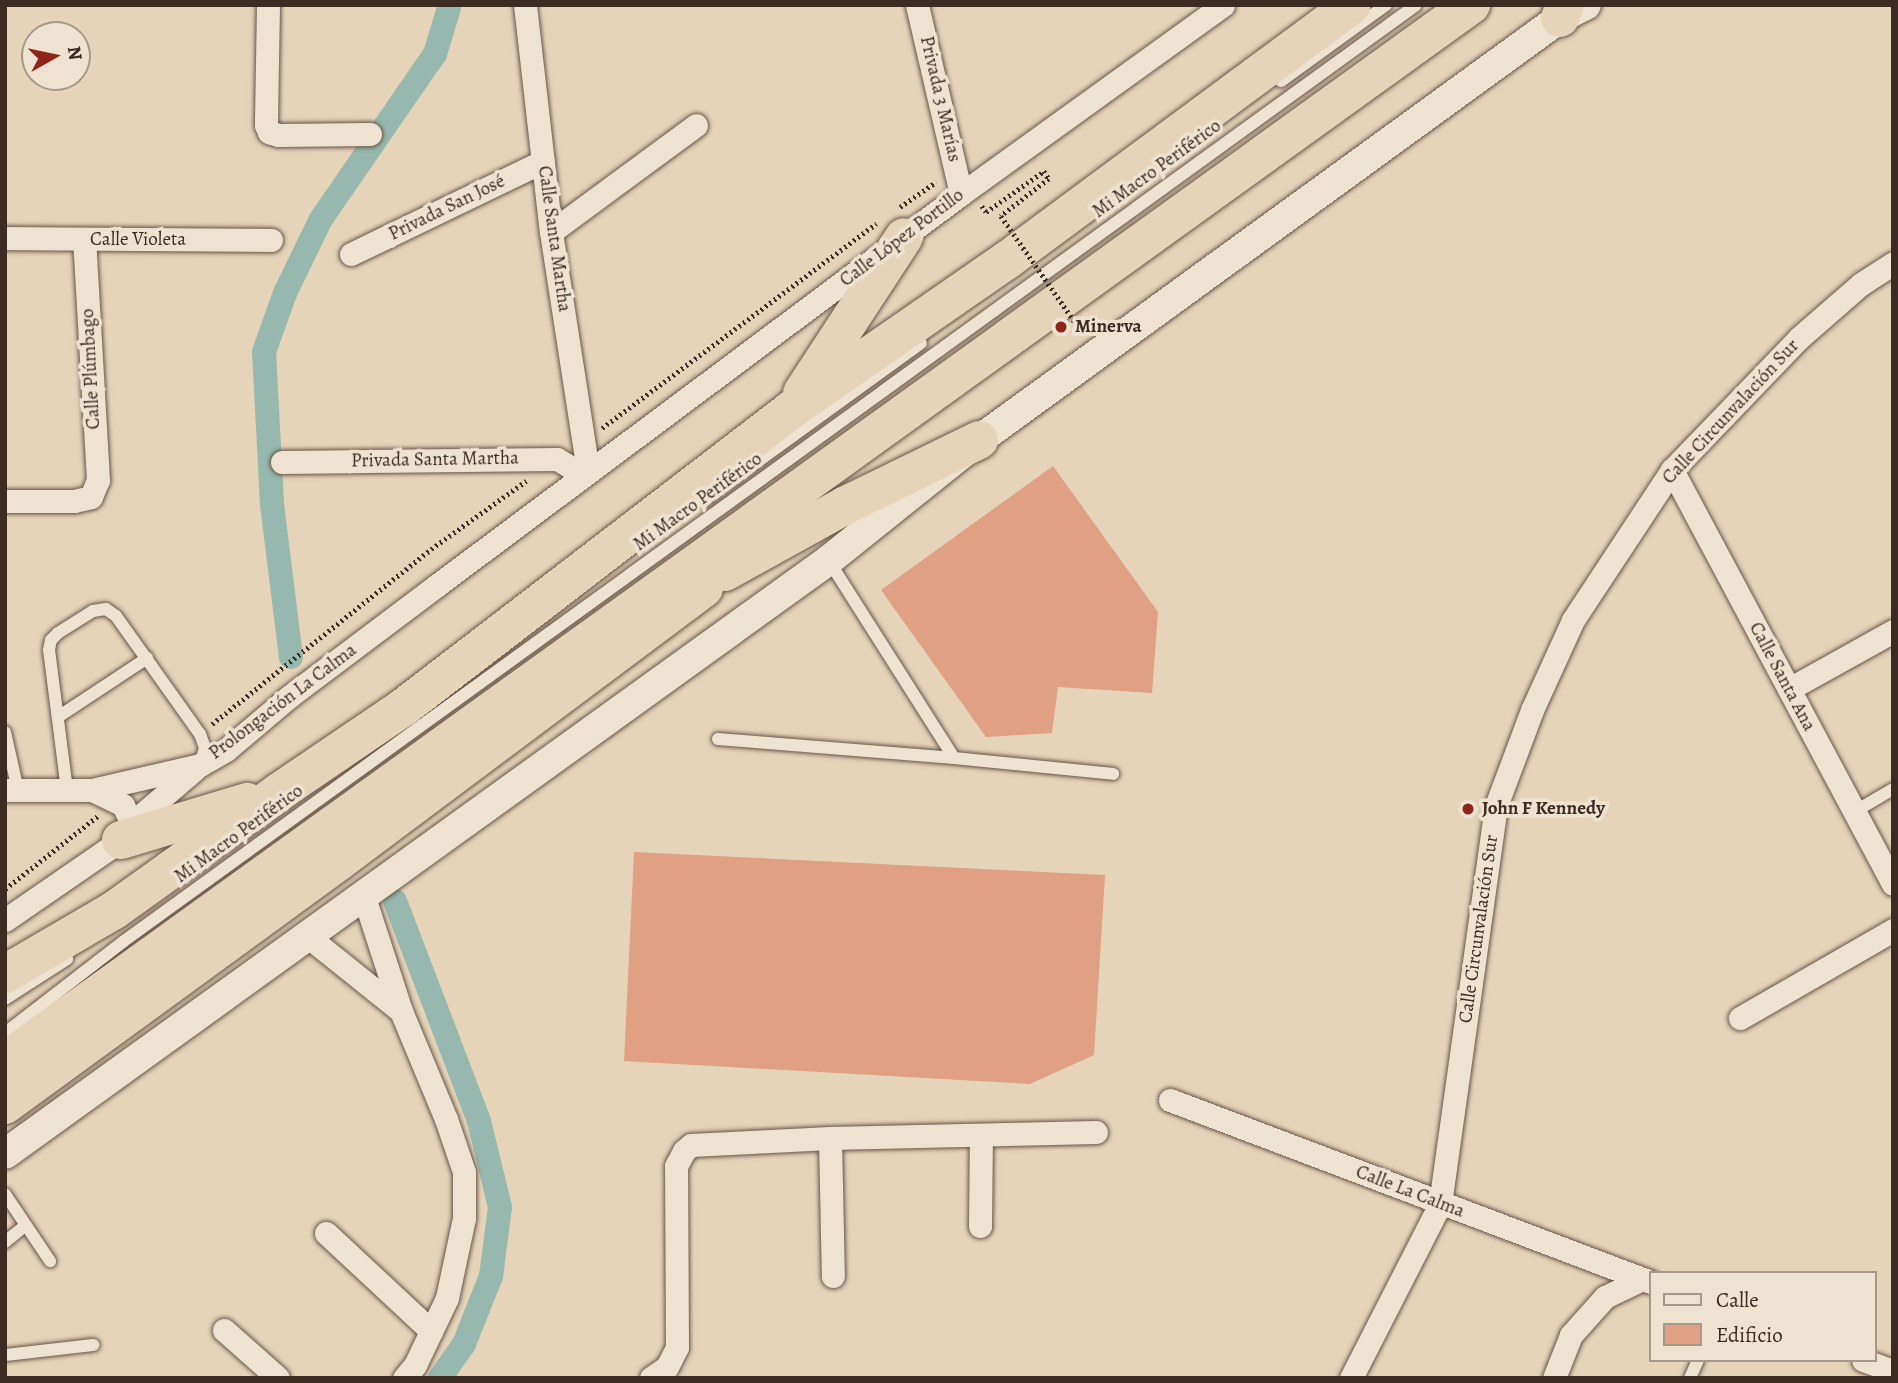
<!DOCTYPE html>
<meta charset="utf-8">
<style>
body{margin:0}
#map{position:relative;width:1898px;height:1383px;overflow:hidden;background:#e5d4b8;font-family:Alegreya,serif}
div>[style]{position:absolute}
.canal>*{height:24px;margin:-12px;padding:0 12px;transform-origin:12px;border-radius:12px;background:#96b8af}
.building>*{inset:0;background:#dfa083}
.path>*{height:4.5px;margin-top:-2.25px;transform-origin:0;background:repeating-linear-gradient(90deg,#3b2b22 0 2px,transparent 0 5.5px)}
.roads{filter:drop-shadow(0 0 2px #665548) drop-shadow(0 0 2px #665548)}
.service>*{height:12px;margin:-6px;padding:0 6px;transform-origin:6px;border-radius:6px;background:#eee3d1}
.minor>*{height:23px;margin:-11.5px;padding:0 11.5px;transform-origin:11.5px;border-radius:11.5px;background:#eee3d1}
.tertiary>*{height:30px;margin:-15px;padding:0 15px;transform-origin:15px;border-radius:15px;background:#eee3d1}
.trunk>*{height:38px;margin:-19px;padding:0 19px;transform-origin:19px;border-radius:19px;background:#e5d4b8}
.path-bridge>*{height:4.5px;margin-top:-2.25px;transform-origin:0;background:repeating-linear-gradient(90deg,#3b2b22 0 2px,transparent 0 5.5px)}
.dots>*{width:19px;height:19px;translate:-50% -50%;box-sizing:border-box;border:4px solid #eee3d1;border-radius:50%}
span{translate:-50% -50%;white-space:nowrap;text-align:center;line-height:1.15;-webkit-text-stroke:7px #eee3d1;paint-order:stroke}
.street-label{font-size:19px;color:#3b2b22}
.poi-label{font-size:19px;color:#3b2b22;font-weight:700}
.left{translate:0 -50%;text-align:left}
.frame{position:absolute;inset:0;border:7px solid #3b2b22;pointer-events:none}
.legend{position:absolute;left:1649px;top:1271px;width:228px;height:91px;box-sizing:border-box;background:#eee3d1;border:2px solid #a6998b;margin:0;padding:9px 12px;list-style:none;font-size:21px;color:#3b2b22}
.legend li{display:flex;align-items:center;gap:14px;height:35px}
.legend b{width:35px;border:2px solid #a6998b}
.north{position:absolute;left:21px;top:21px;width:70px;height:70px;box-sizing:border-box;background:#eee3d1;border:2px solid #a6998b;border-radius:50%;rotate:81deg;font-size:19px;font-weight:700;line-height:28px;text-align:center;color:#3b2b22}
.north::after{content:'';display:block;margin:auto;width:24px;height:32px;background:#8f2418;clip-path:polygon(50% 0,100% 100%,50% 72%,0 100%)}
</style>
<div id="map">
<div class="canal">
<div style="left:291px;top:657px;width:154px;rotate:-97.1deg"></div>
<div style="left:272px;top:504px;width:152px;rotate:-93deg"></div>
<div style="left:264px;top:352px;width:63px;rotate:-70.4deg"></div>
<div style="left:285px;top:293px;width:82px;rotate:-64.1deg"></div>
<div style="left:321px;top:219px;width:201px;rotate:-55.4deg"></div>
<div style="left:435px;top:54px;width:48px;rotate:-73.1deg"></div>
<div style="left:395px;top:901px;width:235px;rotate:69.1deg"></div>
<div style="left:479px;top:1121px;width:89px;rotate:76.3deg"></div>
<div style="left:500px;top:1207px;width:70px;rotate:97.4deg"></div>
<div style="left:491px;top:1276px;width:73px;rotate:111.7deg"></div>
<div style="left:464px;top:1344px;width:42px;rotate:125.2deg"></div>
</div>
<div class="building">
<div style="clip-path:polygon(1053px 466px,1158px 612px,1152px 693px,1058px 687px,1052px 733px,986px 737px,881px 590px)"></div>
<div style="clip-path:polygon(634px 852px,1105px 875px,1094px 1055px,1030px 1084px,624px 1061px)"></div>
</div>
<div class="path">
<div style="left:982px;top:206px;width:7px;rotate:56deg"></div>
<div style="left:986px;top:212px;width:71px;rotate:-35.3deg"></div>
<div style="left:1044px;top:171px;width:9px;rotate:58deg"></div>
<div style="left:1049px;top:179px;width:61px;rotate:142.4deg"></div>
<div style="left:900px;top:207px;width:44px;rotate:-34.8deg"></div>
<div style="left:602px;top:428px;width:342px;rotate:-36.7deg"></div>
<div style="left:212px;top:724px;width:280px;rotate:-38.6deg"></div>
<div style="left:431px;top:549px;width:117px;rotate:-35.6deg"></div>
<div style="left:5px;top:889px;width:120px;rotate:-38.2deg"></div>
</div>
<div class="roads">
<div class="service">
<div style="left:1281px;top:81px;width:130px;rotate:-35.9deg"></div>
<div style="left:703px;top:501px;width:269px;rotate:-35.9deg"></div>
<div style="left:829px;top:561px;width:233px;rotate:57.6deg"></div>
<div style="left:954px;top:758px;width:160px;rotate:5.7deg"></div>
<div style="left:58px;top:717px;width:107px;rotate:-33.5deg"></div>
<div style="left:5px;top:732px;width:59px;rotate:77.4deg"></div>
<div style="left:718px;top:739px;width:237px;rotate:4.6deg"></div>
<div style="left:67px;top:790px;width:141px;rotate:-97.3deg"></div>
<div style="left:49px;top:650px;width:10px;rotate:-79deg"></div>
<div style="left:51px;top:640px;width:10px;rotate:-45deg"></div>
<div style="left:58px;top:633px;width:41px;rotate:-32.2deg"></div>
<div style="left:93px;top:611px;width:13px;rotate:-9deg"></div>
<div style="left:106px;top:609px;width:12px;rotate:35deg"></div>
<div style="left:116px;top:616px;width:145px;rotate:54.6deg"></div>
<div style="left:200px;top:734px;width:15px;rotate:70deg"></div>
<div style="left:205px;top:748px;width:18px;rotate:106deg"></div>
<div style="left:1854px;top:812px;width:45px;rotate:-30.5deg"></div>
<div style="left:5px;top:999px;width:74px;rotate:-32.8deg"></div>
<div style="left:5px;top:1033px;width:150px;rotate:-37.7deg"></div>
<div style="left:124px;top:941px;width:1595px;rotate:-35.92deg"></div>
<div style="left:5px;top:1194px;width:81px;rotate:56.1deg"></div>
<div style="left:5px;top:1242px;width:26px;rotate:-39deg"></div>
<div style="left:5px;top:1355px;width:89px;rotate:-6.5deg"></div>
<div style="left:1690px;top:1378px;width:20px;rotate:-66deg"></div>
</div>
<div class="minor">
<div style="left:268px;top:5px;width:120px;rotate:91deg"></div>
<div style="left:266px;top:125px;width:8px;rotate:67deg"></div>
<div style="left:269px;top:132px;width:9px;rotate:18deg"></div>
<div style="left:278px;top:135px;width:92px;rotate:-0.6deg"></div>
<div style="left:525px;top:5px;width:228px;rotate:83.5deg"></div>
<div style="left:551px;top:232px;width:243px;rotate:81.2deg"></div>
<div style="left:917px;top:5px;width:194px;rotate:76.9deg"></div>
<div style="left:551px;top:232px;width:180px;rotate:-36.4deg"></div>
<div style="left:5px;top:238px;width:266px;rotate:0.4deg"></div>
<div style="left:351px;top:254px;width:213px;rotate:-25.8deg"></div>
<div style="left:282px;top:462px;width:275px;rotate:-0.6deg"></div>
<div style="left:557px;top:459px;width:31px;rotate:31deg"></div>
<div style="left:1672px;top:470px;width:469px;rotate:61.9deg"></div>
<div style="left:5px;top:501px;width:69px"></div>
<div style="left:74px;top:501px;width:17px;rotate:-13deg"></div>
<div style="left:91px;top:497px;width:18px;rotate:-68deg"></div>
<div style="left:98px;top:480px;width:240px;rotate:-93.3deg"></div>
<div style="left:1789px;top:689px;width:119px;rotate:-29.1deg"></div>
<div style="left:5px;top:790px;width:87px"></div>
<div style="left:92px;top:790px;width:111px;rotate:-13deg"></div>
<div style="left:200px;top:765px;width:30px;rotate:-30deg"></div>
<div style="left:226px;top:750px;width:84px;rotate:-40.2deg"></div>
<div style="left:290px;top:696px;width:183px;rotate:-37deg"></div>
<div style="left:436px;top:586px;width:655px;rotate:-36.75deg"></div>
<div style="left:961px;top:194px;width:323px;rotate:-35.8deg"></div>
<div style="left:132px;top:823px;width:83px;rotate:-40.6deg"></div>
<div style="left:364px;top:897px;width:120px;rotate:72deg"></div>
<div style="left:401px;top:1011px;width:117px;rotate:67.4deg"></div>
<div style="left:446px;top:1119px;width:56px;rotate:71.2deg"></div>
<div style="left:464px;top:1172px;width:46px;rotate:90deg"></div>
<div style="left:464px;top:1218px;width:82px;rotate:102deg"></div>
<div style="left:447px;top:1298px;width:74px;rotate:115.5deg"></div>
<div style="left:415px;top:1365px;width:17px;rotate:130deg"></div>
<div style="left:5px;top:920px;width:141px;rotate:-34.6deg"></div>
<div style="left:121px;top:840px;width:11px;rotate:-49deg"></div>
<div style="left:128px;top:832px;width:10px;rotate:-66deg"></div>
<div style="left:132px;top:823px;width:20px;rotate:-117deg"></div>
<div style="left:123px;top:805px;width:34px;rotate:-154deg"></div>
<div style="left:306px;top:935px;width:122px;rotate:38.7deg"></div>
<div style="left:1740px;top:1018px;width:177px;rotate:-29.9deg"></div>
<div style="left:1170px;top:1100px;width:514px;rotate:20.73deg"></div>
<div style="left:830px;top:1138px;width:138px;rotate:88.8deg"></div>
<div style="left:980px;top:1226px;width:90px;rotate:-89.4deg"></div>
<div style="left:326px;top:1233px;width:144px;rotate:43deg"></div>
<div style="left:224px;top:1330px;width:72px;rotate:41.6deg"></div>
<div style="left:1863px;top:1360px;width:32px;rotate:20deg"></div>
<div style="left:651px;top:1378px;width:19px;rotate:-35deg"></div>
<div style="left:667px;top:1367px;width:22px;rotate:-63deg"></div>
<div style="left:677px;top:1347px;width:181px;rotate:-90.3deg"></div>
<div style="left:676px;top:1166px;width:17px;rotate:-62deg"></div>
<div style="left:684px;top:1151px;width:9px;rotate:-41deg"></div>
<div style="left:691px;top:1145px;width:139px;rotate:-2.9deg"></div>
<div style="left:830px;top:1138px;width:266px;rotate:-1.3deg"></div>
<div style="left:1351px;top:1378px;width:195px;rotate:-62.9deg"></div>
<div style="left:1440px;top:1204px;width:402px;rotate:-82deg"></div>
<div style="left:1496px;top:806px;width:103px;rotate:-69.4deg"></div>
<div style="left:1532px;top:710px;width:99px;rotate:-65.5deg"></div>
<div style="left:1573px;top:620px;width:180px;rotate:-56.6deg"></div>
<div style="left:1672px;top:470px;width:183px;rotate:-46.1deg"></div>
<div style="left:1799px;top:338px;width:82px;rotate:-41.1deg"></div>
<div style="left:1861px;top:284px;width:38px;rotate:-33deg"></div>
<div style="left:1554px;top:1378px;width:46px;rotate:-68.4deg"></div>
<div style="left:1571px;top:1335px;width:51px;rotate:-48.2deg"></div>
<div style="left:1605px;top:1297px;width:41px;rotate:-25.9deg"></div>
</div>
<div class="tertiary">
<div style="left:5px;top:1154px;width:1016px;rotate:-35.79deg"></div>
<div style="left:829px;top:560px;width:192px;rotate:-38.7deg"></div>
<div style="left:979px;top:440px;width:718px;rotate:-35.99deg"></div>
<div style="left:1560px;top:18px;width:29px;rotate:-27deg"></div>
</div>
<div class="trunk">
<div style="left:1560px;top:18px;width:14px;rotate:-69deg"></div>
<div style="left:802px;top:393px;width:186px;rotate:-56.8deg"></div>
<div style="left:725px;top:572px;width:138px;rotate:-29deg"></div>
<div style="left:846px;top:505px;width:148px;rotate:-26deg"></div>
<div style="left:121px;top:840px;width:132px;rotate:-16.8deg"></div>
<div style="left:5px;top:974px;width:125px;rotate:-30.3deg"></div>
<div style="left:113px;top:911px;width:204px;rotate:-35.6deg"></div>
<div style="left:279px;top:792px;width:151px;rotate:-34.2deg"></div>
<div style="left:404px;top:707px;width:489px;rotate:-37.5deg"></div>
<div style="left:792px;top:409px;width:260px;rotate:-34.7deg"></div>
<div style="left:1006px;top:261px;width:430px;rotate:-36.5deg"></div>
<div style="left:5px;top:1061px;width:1807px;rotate:-35.77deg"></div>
<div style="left:5px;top:1105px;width:412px;rotate:-36.1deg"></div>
<div style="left:338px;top:862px;width:457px;rotate:-36.8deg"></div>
</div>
</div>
<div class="path-bridge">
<div style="left:1001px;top:216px;width:141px;rotate:55.1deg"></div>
</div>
<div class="dots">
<div style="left:1061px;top:327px;background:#8f2418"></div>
<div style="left:1468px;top:809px;background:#8f2418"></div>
</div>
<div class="street-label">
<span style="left:940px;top:99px;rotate:77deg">Privada 3 Marías</span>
<span style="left:1157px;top:169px;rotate:-36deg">Mi Macro Periférico</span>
<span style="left:447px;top:208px;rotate:-26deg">Privada San José</span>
<span style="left:902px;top:238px;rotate:-37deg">Calle López Portillo</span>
<span style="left:554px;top:239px;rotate:82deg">Calle Santa Martha</span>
<span style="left:138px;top:240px">Calle Violeta</span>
<span style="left:91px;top:369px;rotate:-93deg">Calle Plúmbago</span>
<span style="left:1731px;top:412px;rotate:-47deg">Calle Circunvalación Sur</span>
<span style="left:435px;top:460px;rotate:-1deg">Privada Santa Martha</span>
<span style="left:698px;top:502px;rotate:-36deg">Mi Macro Periférico</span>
<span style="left:1782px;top:677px;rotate:62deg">Calle Santa Ana</span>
<span style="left:283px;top:702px;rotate:-37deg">Prolongación La Calma</span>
<span style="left:239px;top:834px;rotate:-36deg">Mi Macro Periférico</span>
<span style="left:1479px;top:929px;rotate:-82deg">Calle Circunvalación Sur</span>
<span style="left:1410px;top:1192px;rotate:21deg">Calle La Calma</span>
</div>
<div class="poi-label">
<span class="left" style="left:1075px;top:327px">Minerva</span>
<span class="left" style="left:1482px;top:809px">John F Kennedy</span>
</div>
<div class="frame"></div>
<ul class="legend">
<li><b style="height:9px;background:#eee3d1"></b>Calle</li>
<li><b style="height:19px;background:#dfa083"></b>Edificio</li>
</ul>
<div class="north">N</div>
</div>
